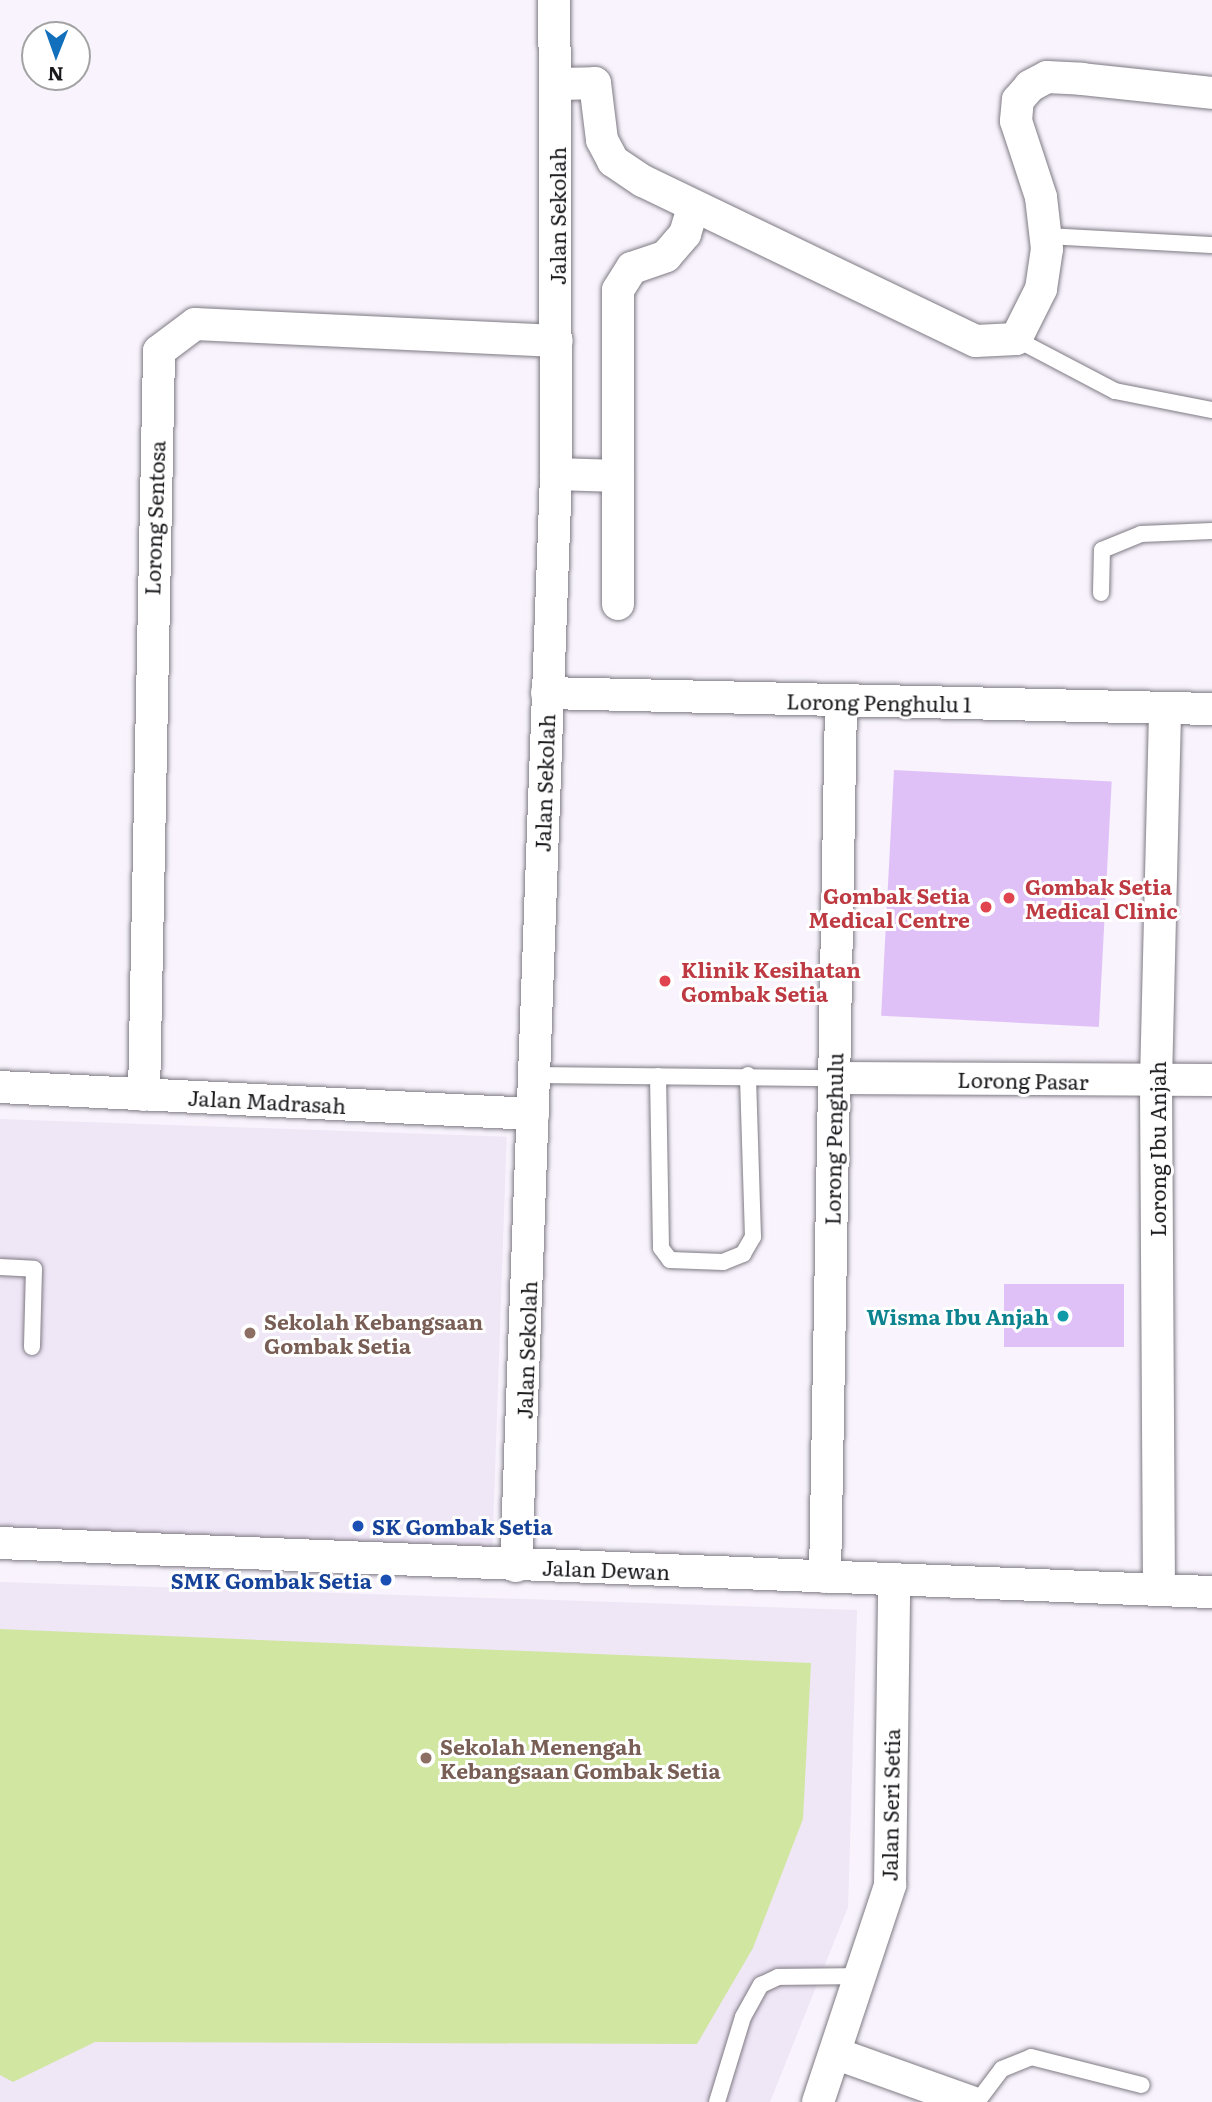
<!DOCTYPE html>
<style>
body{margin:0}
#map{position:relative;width:1212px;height:2102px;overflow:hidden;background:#f8f3fc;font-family:Literata,serif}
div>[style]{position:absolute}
.built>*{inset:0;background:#efe6f6;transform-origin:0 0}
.green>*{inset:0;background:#d1e6a1}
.building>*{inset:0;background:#e0c1f7;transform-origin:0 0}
.roads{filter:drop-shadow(0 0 2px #7f7a83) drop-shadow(0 0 2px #7f7a83)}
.service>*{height:16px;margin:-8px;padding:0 8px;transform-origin:8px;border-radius:8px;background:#fff}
.minor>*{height:32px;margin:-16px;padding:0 16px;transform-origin:16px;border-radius:16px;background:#fff}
.dots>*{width:19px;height:19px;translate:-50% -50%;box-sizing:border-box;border:4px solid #fff;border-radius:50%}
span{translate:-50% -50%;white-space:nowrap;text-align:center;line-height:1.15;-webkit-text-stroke:6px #fff;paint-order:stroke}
.street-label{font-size:21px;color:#1a191c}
.health-label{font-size:21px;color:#be3a42;font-weight:700}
.left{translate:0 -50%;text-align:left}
.right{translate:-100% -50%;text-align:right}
.culture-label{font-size:21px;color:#0d838f;font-weight:700}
.education-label{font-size:21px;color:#785e54;font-weight:700}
.transit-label{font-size:21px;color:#164399;font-weight:700}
.north{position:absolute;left:21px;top:21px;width:70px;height:70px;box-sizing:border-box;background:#fff;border:2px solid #a3a3a4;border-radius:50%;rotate:181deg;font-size:19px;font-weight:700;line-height:28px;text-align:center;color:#1a191c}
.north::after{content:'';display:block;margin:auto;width:24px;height:32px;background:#116fbc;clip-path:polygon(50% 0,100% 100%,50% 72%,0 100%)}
</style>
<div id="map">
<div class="built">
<div style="left:0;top:1119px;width:507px;height:411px;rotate:2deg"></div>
<div style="clip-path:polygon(0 1582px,857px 1610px,848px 1907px,770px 2102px,0 2102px)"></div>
</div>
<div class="green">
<div style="clip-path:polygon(0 1629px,811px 1663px,803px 1819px,753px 1948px,697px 2044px,95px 2042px,13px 2082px,0 2075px)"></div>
</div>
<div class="building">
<div style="left:894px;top:770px;width:218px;height:246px;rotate:3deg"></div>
<div style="left:1004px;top:1284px;width:120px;height:63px"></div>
</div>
<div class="roads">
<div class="service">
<div style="left:1046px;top:236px;width:166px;rotate:3.1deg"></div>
<div style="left:1016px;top:339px;width:112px;rotate:27.7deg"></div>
<div style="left:1115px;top:391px;width:99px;rotate:11.1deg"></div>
<div style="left:1101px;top:593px;width:43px;rotate:-88.7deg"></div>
<div style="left:1102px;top:550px;width:42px;rotate:-22.3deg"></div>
<div style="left:1141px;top:534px;width:71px;rotate:-2.4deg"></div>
<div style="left:534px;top:1075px;width:300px;rotate:0.6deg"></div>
<div style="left:658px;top:1076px;width:172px;rotate:89deg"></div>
<div style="left:661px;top:1248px;width:15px;rotate:53deg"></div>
<div style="left:670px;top:1260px;width:53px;rotate:2.2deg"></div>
<div style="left:723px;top:1262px;width:22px;rotate:-22deg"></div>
<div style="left:743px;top:1254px;width:20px;rotate:-60deg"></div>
<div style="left:753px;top:1237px;width:162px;rotate:-91.8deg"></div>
<div style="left:0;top:1267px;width:34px;rotate:3deg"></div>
<div style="left:34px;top:1269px;width:78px;rotate:91.5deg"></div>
<div style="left:717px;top:2102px;width:89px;rotate:-73deg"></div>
<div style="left:743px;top:2017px;width:37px;rotate:-61deg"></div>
<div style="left:761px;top:1985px;width:19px;rotate:-25deg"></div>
<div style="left:778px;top:1977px;width:84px;rotate:-0.7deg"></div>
<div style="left:977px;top:2102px;width:41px;rotate:-52.9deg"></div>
<div style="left:1002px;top:2069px;width:31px;rotate:-22deg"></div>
<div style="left:1031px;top:2057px;width:114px;rotate:14.2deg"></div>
</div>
<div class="minor">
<div style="left:556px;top:84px;width:39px;rotate:-1deg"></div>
<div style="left:595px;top:83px;width:57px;rotate:83deg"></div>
<div style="left:602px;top:140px;width:24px;rotate:62deg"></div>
<div style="left:613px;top:161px;width:36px;rotate:34deg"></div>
<div style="left:643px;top:181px;width:369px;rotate:25.7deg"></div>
<div style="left:976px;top:341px;width:40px;rotate:-2.9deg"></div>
<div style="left:1016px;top:339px;width:56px;rotate:-63.4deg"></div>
<div style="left:1041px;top:289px;width:40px;rotate:-81.5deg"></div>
<div style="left:1047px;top:249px;width:52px;rotate:-96.6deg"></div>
<div style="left:1041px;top:197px;width:80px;rotate:-108.2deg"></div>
<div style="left:1016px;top:121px;width:21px;rotate:-85deg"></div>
<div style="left:1018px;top:100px;width:18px;rotate:-49deg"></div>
<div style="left:1030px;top:86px;width:19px;rotate:-28deg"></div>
<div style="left:1047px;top:77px;width:35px;rotate:3deg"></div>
<div style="left:1082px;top:79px;width:131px;rotate:6.1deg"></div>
<div style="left:556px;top:474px;width:62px;rotate:1.8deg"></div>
<div style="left:618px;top:604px;width:314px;rotate:-90deg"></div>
<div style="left:618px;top:290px;width:26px;rotate:-58deg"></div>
<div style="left:632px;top:268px;width:36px;rotate:-19deg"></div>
<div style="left:666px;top:256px;width:29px;rotate:-49deg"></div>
<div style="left:685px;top:234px;width:27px;rotate:-73deg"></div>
<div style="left:547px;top:693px;width:665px;rotate:1.38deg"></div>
<div style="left:834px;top:1078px;width:378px;rotate:0.3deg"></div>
<div style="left:0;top:1087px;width:534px;rotate:2.9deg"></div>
<div style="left:144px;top:1095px;width:744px;rotate:-88.84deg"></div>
<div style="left:159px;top:351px;width:45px;rotate:-36.9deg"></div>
<div style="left:195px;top:324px;width:362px;rotate:2.7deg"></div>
<div style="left:0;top:1543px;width:1213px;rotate:2.32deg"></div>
<div style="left:516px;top:1566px;width:1093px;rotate:-87.9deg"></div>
<div style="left:556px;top:474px;width:474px;rotate:-90.2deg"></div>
<div style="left:825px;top:1577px;width:876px;rotate:-88.95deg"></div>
<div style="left:1159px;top:1590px;width:509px;rotate:-90.34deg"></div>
<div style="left:1156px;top:1081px;width:373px;rotate:-88.6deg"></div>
<div style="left:837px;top:2054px;width:142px;rotate:19.7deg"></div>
<div style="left:818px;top:2102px;width:229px;rotate:-71.6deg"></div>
<div style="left:890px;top:1885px;width:305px;rotate:-89.2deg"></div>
</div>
</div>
<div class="dots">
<div style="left:1009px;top:898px;background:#e0444e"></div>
<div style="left:986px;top:907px;background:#e0444e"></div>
<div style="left:665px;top:981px;background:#e0444e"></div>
<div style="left:1063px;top:1316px;background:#0f9aa8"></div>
<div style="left:250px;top:1333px;background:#8d6e63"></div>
<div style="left:358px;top:1526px;background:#1a4fb4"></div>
<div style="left:386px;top:1580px;background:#1a4fb4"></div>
<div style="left:426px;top:1758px;background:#8d6e63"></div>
</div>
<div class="street-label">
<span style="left:557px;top:216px;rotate:-90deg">Jalan Sekolah</span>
<span style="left:154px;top:518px;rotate:-88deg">Lorong Sentosa</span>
<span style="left:879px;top:702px;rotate:1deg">Lorong Penghulu 1</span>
<span style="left:544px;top:783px;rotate:-88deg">Jalan Sekolah</span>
<span style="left:1023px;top:1080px;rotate:1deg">Lorong Pasar</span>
<span style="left:267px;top:1101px;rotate:3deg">Jalan Madrasah</span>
<span style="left:833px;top:1139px;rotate:-89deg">Lorong Penghulu</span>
<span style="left:1157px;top:1149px;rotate:-90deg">Lorong Ibu Anjah</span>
<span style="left:526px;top:1350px;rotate:-88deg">Jalan Sekolah</span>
<span style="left:606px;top:1569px;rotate:2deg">Jalan Dewan</span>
<span style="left:890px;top:1805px;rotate:-89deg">Jalan Seri Setia</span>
</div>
<div class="health-label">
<span class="left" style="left:1025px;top:898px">Gombak Setia<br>Medical Clinic</span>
<span class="right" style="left:970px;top:907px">Gombak Setia<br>Medical Centre</span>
<span class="left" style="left:681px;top:981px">Klinik Kesihatan<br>Gombak Setia</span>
</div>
<div class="culture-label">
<span class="right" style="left:1049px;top:1316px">Wisma Ibu Anjah</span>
</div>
<div class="education-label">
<span class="left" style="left:264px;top:1333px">Sekolah Kebangsaan<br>Gombak Setia</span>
<span class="left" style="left:440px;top:1758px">Sekolah Menengah<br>Kebangsaan Gombak Setia</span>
</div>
<div class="transit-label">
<span class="left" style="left:372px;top:1526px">SK Gombak Setia</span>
<span class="right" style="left:372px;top:1580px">SMK Gombak Setia</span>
</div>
<div class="north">N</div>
</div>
